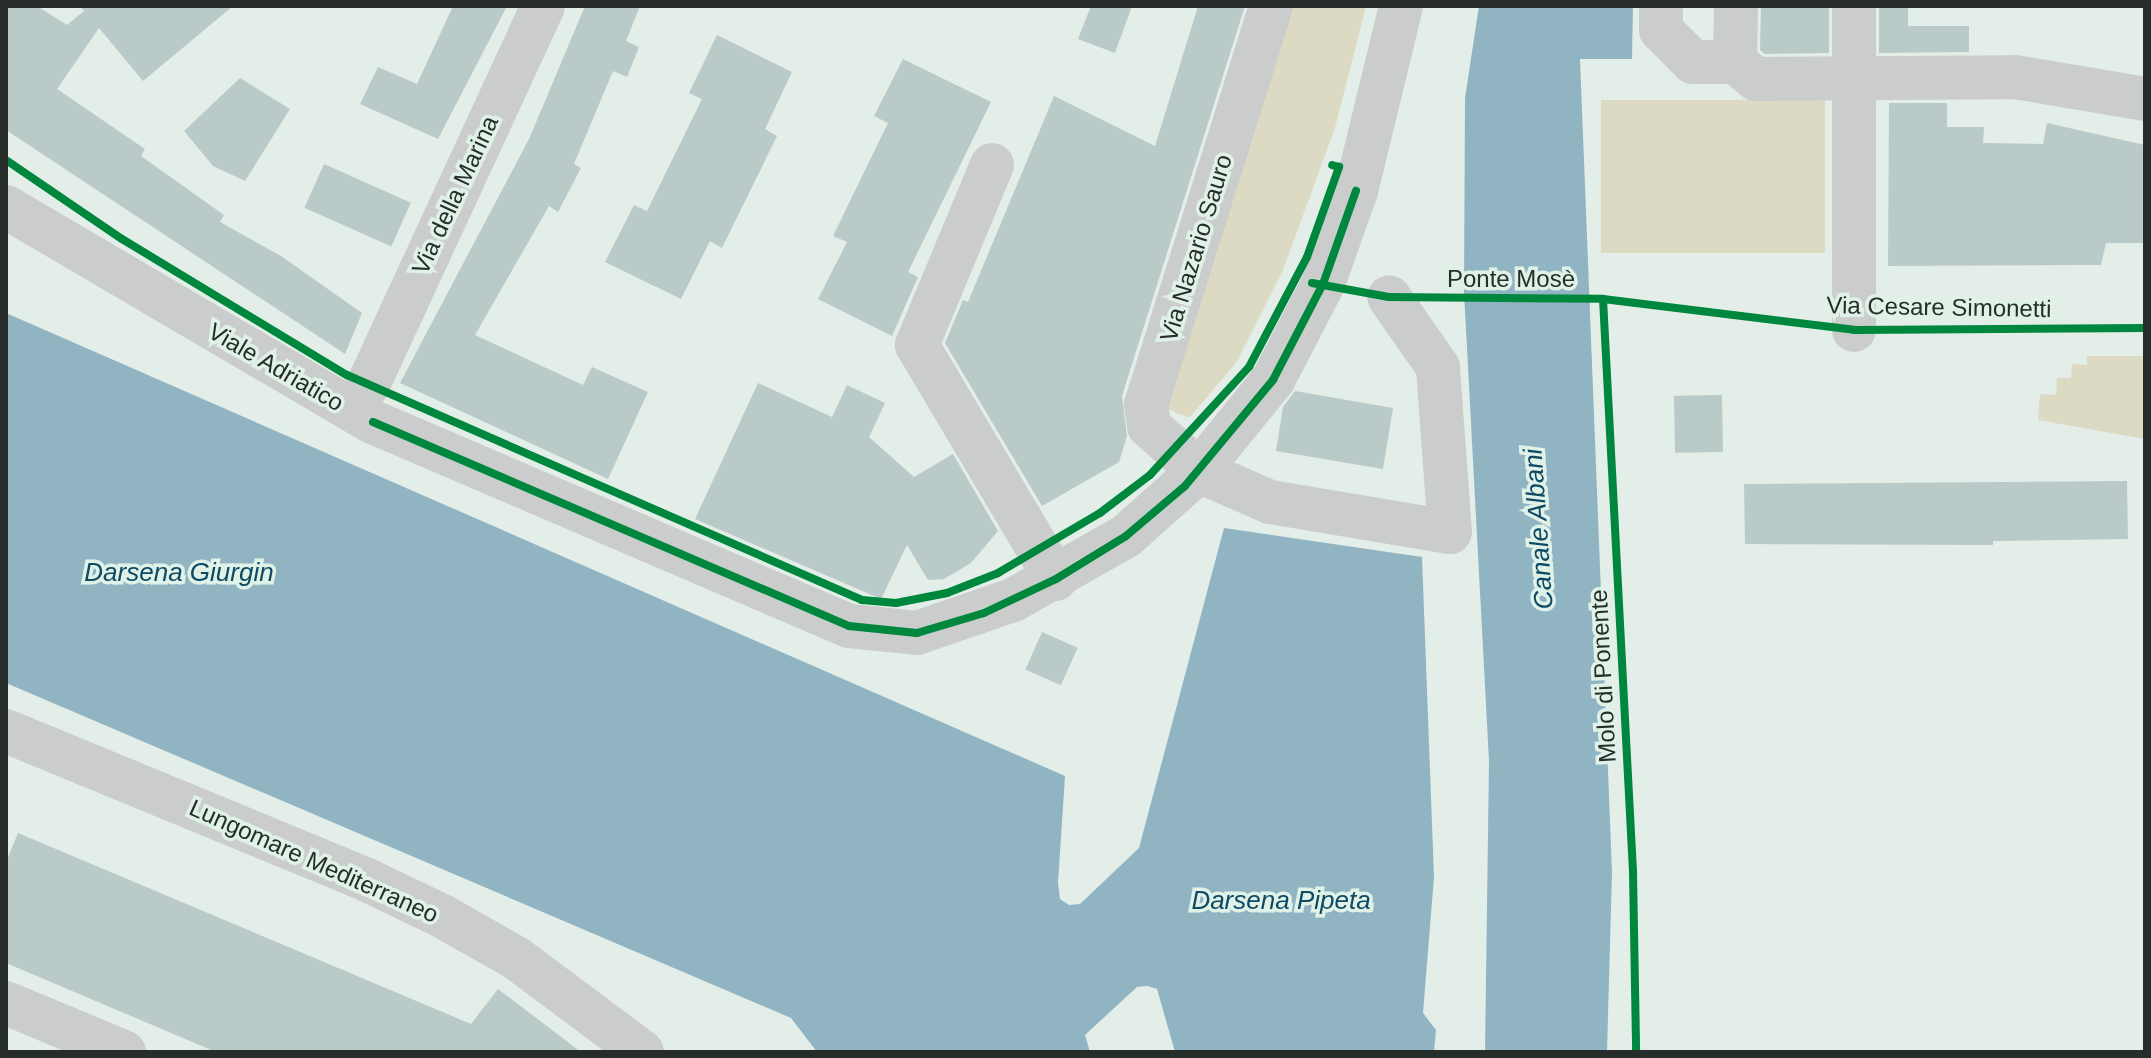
<!DOCTYPE html>
<meta charset="utf-8">
<style>
body{margin:0}
#map{position:relative;width:2151px;height:1058px;overflow:hidden;background:#e4eee9;font-family:Arial,sans-serif}
div>[style]{position:absolute}
.green>*{inset:0;background:#dcdac2;transform-origin:0 0}
.water>*{inset:0;background:#91b4c3}
.building>*{inset:0;background:#bacac8;transform-origin:0 0}
.minor>*{height:44px;margin:-22px;padding:0 22px;transform-origin:22px;border-radius:22px;background:#cbcdcc}
.cycleway>*{height:8px;margin:-4px;padding:0 4px;transform-origin:4px;border-radius:4px;background:#00873e}
span{translate:-50% -50%;white-space:nowrap;text-align:center;line-height:1.15;-webkit-text-stroke:7px #e0f2e8;paint-order:stroke}
.street-label{font-size:24px;color:#272d2a}
.water-label{font-size:26px;color:#0e4a63;font-style:italic}
.frame{position:absolute;inset:0;border:8px solid #272d2a;pointer-events:none}
</style>
<div id="map">
<div class="green">
<div style="clip-path:polygon(1284px 6px,1366px 6px,1335px 128px,1283px 270px,1236px 363px,1189px 418px,1153px 403px)"></div>
<div style="left:1601px;top:100px;width:224px;height:153px"></div>
<div style="clip-path:polygon(2087px 356px,2145px 356px,2145px 439px,2038px 420px,2040px 394px,2056px 395px,2057px 378px,2071px 378px,2072px 364px,2087px 365px)"></div>
</div>
<div class="water">
<div style="clip-path:polygon(1479px 6px,1633px 6px,1632px 59px,1580px 59px,1612px 872px,1607px 1052px,1485px 1052px,1489px 761px,1464px 292px,1465px 98px)"></div>
<div style="clip-path:polygon(6px 313px,1065px 776px,1058px 883px,1060px 899px,1069px 905px,1080px 904px,1139px 848px,1224px 528px,1422px 557px,1434px 877px,1423px 1013px,1436px 1030px,1434px 1052px,1175px 1052px,1157px 989px,1147px 986px,1137px 987px,1085px 1035px,1090px 1052px,817px 1052px,791px 1018px,6px 683px)"></div>
</div>
<div class="building">
<div style="clip-path:polygon(6px 6px,37px 6px,67px 25px,84px 11px,80px 6px,233px 6px,143px 81px,99px 28px,57px 89px,145px 149px,141px 156px,224px 215px,220px 222px,281px 256px,362px 313px,345px 354px,6px 130px)"></div>
<div style="clip-path:polygon(453px 6px,507px 6px,438px 139px,360px 104px,378px 67px,417px 84px)"></div>
<div style="clip-path:polygon(585px 6px,640px 6px,626px 41px,639px 47px,627px 77px,613px 71px,574px 164px,581px 168px,558px 212px,549px 206px,475px 335px,583px 385px,592px 367px,648px 392px,608px 479px,400px 383px,529px 139px)"></div>
<div style="clip-path:polygon(1091px 6px,1132px 6px,1115px 53px,1078px 39px)"></div>
<div style="clip-path:polygon(1198px 6px,1245px 6px,1122px 396px,1127px 436px,1119px 462px,1042px 506px,945px 343px,963px 300px,968px 302px,1054px 96px,1155px 146px)"></div>
<div style="clip-path:polygon(1761px 6px,1829px 6px,1829px 53px,1765px 54px,1760px 50px)"></div>
<div style="clip-path:polygon(1879px 6px,1908px 6px,1908px 26px,1969px 26px,1969px 52px,1879px 53px)"></div>
<div style="clip-path:polygon(717px 35px,792px 72px,765px 129px,777px 136px,722px 248px,710px 241px,681px 299px,605px 262px,634px 205px,647px 211px,702px 99px,689px 93px)"></div>
<div style="clip-path:polygon(903px 59px,991px 102px,908px 272px,918px 277px,892px 336px,818px 299px,847px 242px,833px 236px,888px 123px,874px 116px)"></div>
<div style="clip-path:polygon(240px 78px,290px 109px,245px 181px,213px 166px,184px 131px)"></div>
<div style="clip-path:polygon(1889px 103px,1947px 103px,1947px 127px,1984px 127px,1983px 143px,2043px 144px,2047px 123px,2145px 145px,2145px 243px,2106px 243px,2101px 265px,1888px 266px)"></div>
<div style="left:324px;top:164px;width:95px;height:48px;rotate:24deg"></div>
<div style="clip-path:polygon(758px 383px,832px 417px,847px 385px,885px 403px,869px 437px,914px 477px,953px 454px,998px 531px,971px 563px,944px 579px,928px 580px,907px 545px,881px 599px,695px 519px)"></div>
<div style="clip-path:polygon(1295px 391px,1393px 408px,1383px 469px,1276px 451px,1283px 407px)"></div>
<div style="left:1722px;top:395px;width:57px;height:48px;rotate:89deg"></div>
<div style="clip-path:polygon(2127px 481px,2128px 539px,1993px 541px,1993px 545px,1745px 544px,1744px 484px)"></div>
<div style="left:1042px;top:632px;width:39px;height:41px;rotate:24deg"></div>
<div style="clip-path:polygon(18px 833px,471px 1024px,498px 989px,581px 1052px,216px 1052px,6px 963px,6px 862px)"></div>
</div>
<div class="minor">
<div style="left:1271px;top:6px;width:417px;rotate:107.4deg"></div>
<div style="left:1146px;top:404px;width:22px;rotate:82deg"></div>
<div style="left:1149px;top:426px;width:67px;rotate:42deg"></div>
<div style="left:1199px;top:471px;width:77px;rotate:23.6deg"></div>
<div style="left:1270px;top:502px;width:182px;rotate:9.5deg"></div>
<div style="left:1450px;top:532px;width:165px;rotate:-94.2deg"></div>
<div style="left:1438px;top:367px;width:85px;rotate:-125deg"></div>
<div style="left:1661px;top:6px;width:24px;rotate:90deg"></div>
<div style="left:1661px;top:30px;width:45px;rotate:45deg"></div>
<div style="left:1693px;top:62px;width:42px"></div>
<div style="left:1736px;top:6px;width:56px;rotate:91deg"></div>
<div style="left:1735px;top:62px;width:27px;rotate:39deg"></div>
<div style="left:1756px;top:79px;width:259px;rotate:-0.4deg"></div>
<div style="left:2015px;top:77px;width:132px;rotate:9.6deg"></div>
<div style="left:1854px;top:6px;width:324px;rotate:90deg"></div>
<div style="left:992px;top:165px;width:195px;rotate:112.6deg"></div>
<div style="left:917px;top:345px;width:272px;rotate:59.3deg"></div>
<div style="left:6px;top:207px;width:425px;rotate:30.4deg"></div>
<div style="left:373px;top:422px;width:518px;rotate:23.2deg"></div>
<div style="left:849px;top:626px;width:68px;rotate:5.9deg"></div>
<div style="left:917px;top:633px;width:102px;rotate:-19deg"></div>
<div style="left:1013px;top:600px;width:130px;rotate:-29.5deg"></div>
<div style="left:1126px;top:536px;width:98px;rotate:-41.7deg"></div>
<div style="left:1199px;top:471px;width:117px;rotate:-50.9deg"></div>
<div style="left:1273px;top:380px;width:108px;rotate:-62.5deg"></div>
<div style="left:1323px;top:284px;width:99px;rotate:-70.5deg"></div>
<div style="left:1356px;top:191px;width:190px;rotate:-76.3deg"></div>
<div style="left:368px;top:385px;width:417px;rotate:-65.2deg"></div>
<div style="left:6px;top:731px;width:391px;rotate:22.4deg"></div>
<div style="left:367px;top:880px;width:83px;rotate:25.6deg"></div>
<div style="left:442px;top:916px;width:85px;rotate:29.6deg"></div>
<div style="left:516px;top:958px;width:157px;rotate:36.7deg"></div>
<div style="left:6px;top:1003px;width:128px;rotate:22.6deg"></div>
</div>
<div class="cycleway">
<div style="left:6px;top:160px;width:140px;rotate:34.3deg"></div>
<div style="left:122px;top:239px;width:263px;rotate:31.2deg"></div>
<div style="left:347px;top:375px;width:562px;rotate:23.6deg"></div>
<div style="left:862px;top:600px;width:34px;rotate:5deg"></div>
<div style="left:896px;top:603px;width:52px;rotate:-11.1deg"></div>
<div style="left:947px;top:593px;width:55px;rotate:-21.4deg"></div>
<div style="left:998px;top:573px;width:118px;rotate:-30.5deg"></div>
<div style="left:1100px;top:513px;width:63px;rotate:-37.2deg"></div>
<div style="left:1150px;top:475px;width:147px;rotate:-47.5deg"></div>
<div style="left:1249px;top:367px;width:124px;rotate:-62.2deg"></div>
<div style="left:1307px;top:257px;width:96px;rotate:-70.4deg"></div>
<div style="left:1339px;top:167px;width:7px;rotate:-164deg"></div>
<div style="left:1312px;top:283px;width:78px;rotate:10.3deg"></div>
<div style="left:1389px;top:297px;width:214px;rotate:0.5deg"></div>
<div style="left:1603px;top:299px;width:253px;rotate:7deg"></div>
<div style="left:1854px;top:330px;width:291px;rotate:-0.4deg"></div>
<div style="left:1603px;top:299px;width:574px;rotate:87deg"></div>
<div style="left:1633px;top:872px;width:180px;rotate:89deg"></div>
<div style="left:373px;top:422px;width:518px;rotate:23.2deg"></div>
<div style="left:849px;top:626px;width:68px;rotate:5.9deg"></div>
<div style="left:917px;top:633px;width:70px;rotate:-16.6deg"></div>
<div style="left:984px;top:613px;width:80px;rotate:-25.3deg"></div>
<div style="left:1056px;top:579px;width:82px;rotate:-31.6deg"></div>
<div style="left:1126px;top:536px;width:77px;rotate:-40.3deg"></div>
<div style="left:1185px;top:486px;width:138px;rotate:-50.3deg"></div>
<div style="left:1273px;top:380px;width:108px;rotate:-62.5deg"></div>
<div style="left:1323px;top:284px;width:99px;rotate:-70.5deg"></div>
</div>
<div class="street-label">
<span style="left:455px;top:195px;rotate:-65deg">Via della Marina</span>
<span style="left:1196px;top:248px;rotate:-73deg">Via Nazario Sauro</span>
<span style="left:1511px;top:279px">Ponte Mosè</span>
<span style="left:1939px;top:307px;rotate:1deg">Via Cesare Simonetti</span>
<span style="left:276px;top:367px;rotate:30deg">Viale Adriatico</span>
<span style="left:1603px;top:676px;rotate:-93deg">Molo di Ponente</span>
<span style="left:314px;top:861px;rotate:24deg">Lungomare Mediterraneo</span>
</div>
<div class="water-label">
<span style="left:1539px;top:529px;rotate:-94deg">Canale Albani</span>
<span style="left:179px;top:573px">Darsena Giurgin</span>
<span style="left:1281px;top:901px">Darsena Pipeta</span>
</div>
<div class="frame"></div>
</div>
